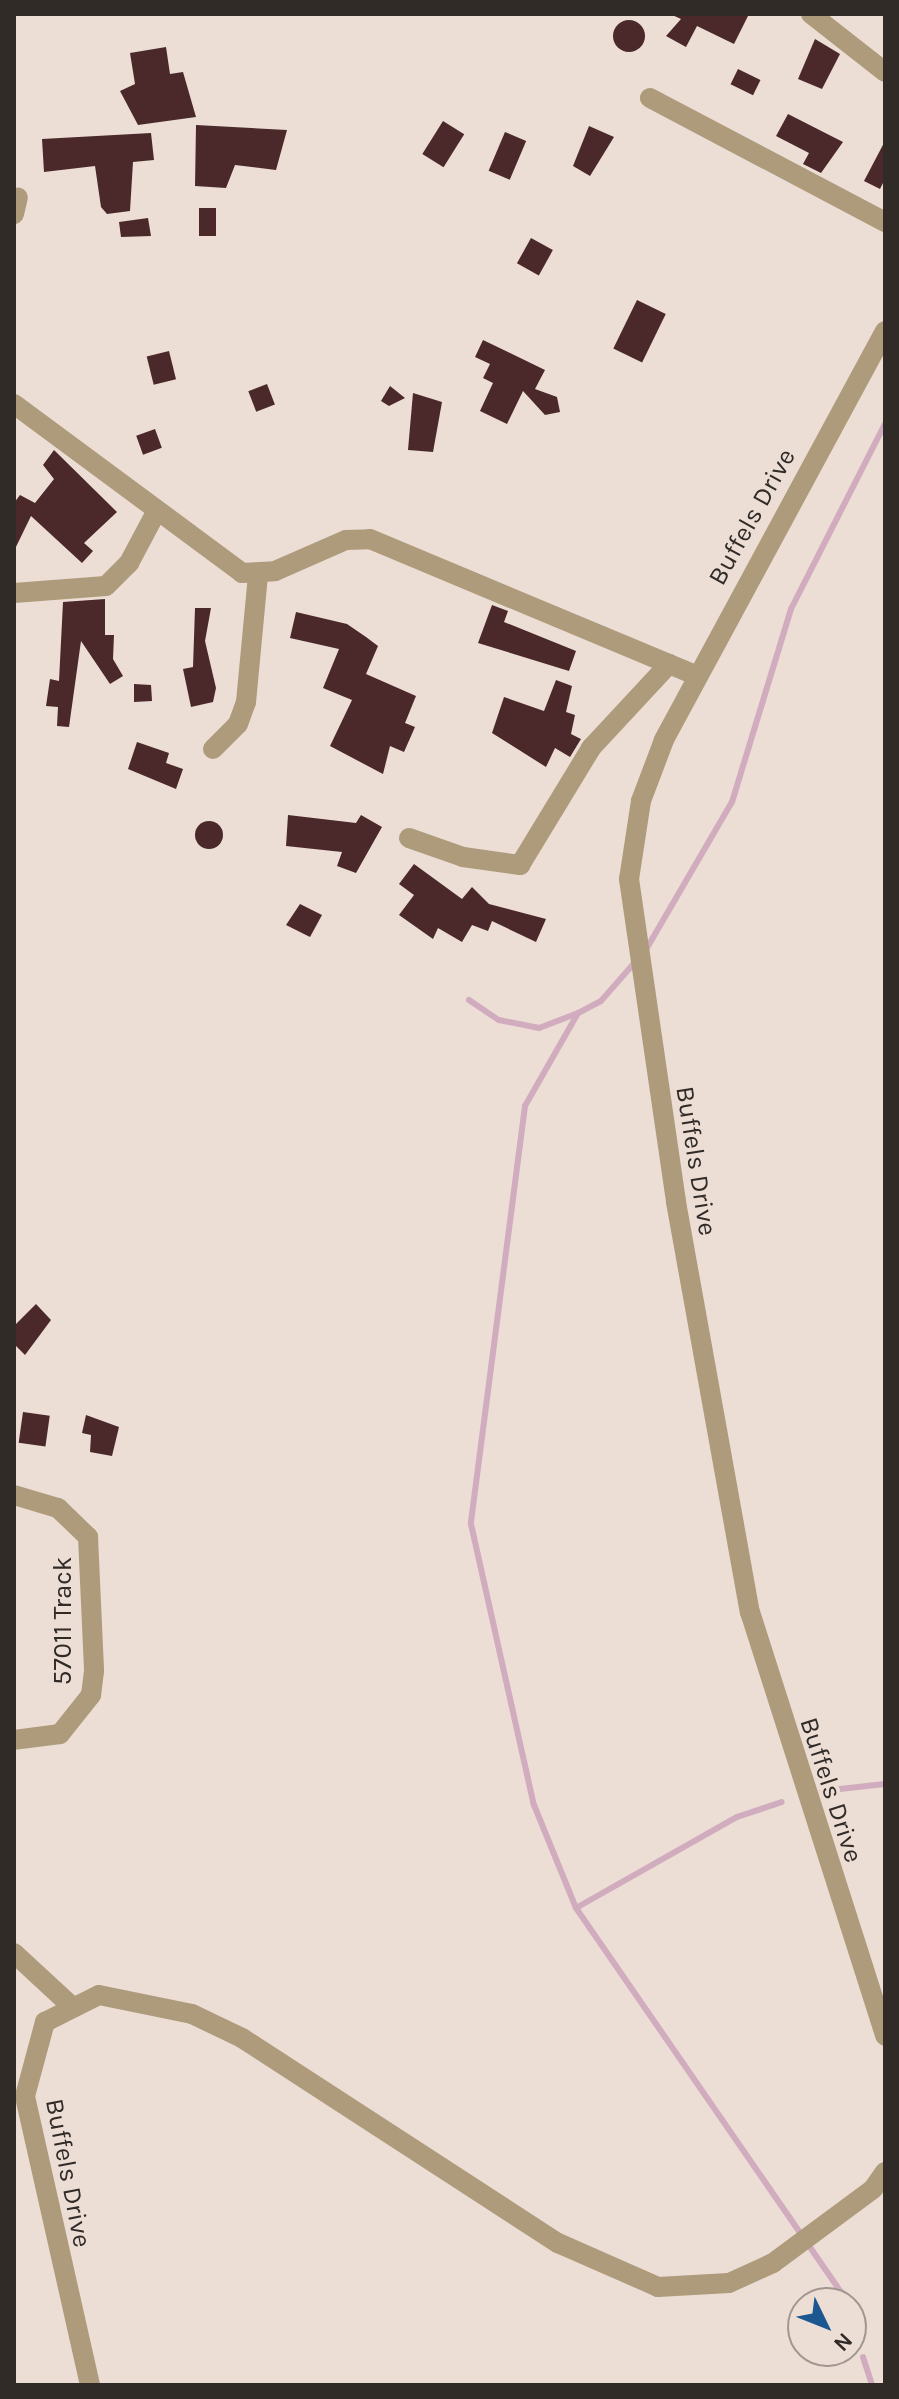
<!DOCTYPE html>
<style>
body{margin:0}
#map{position:relative;width:899px;height:2399px;overflow:hidden;background:#ecddd5;font-family:Karla,sans-serif}
div>[style]{position:absolute}
.stream>*{height:6px;margin:-3px;padding:0 3px;transform-origin:3px;border-radius:3px;background:#d1acbf}
.building>*{inset:0;background:#4b292b;transform-origin:0 0}
.round{border-radius:50%}
.minor>*{height:20px;margin:-10px;padding:0 10px;transform-origin:10px;border-radius:10px;background:#ad9b7b}
span{translate:-50% -50%;white-space:nowrap;text-align:center;line-height:1.15;-webkit-text-stroke:8px #ecddd5;paint-order:stroke}
.street-label{font-size:26px;color:#312b28}
.frame{position:absolute;inset:0;border:16px solid #312b28;pointer-events:none}
.north{position:absolute;left:787px;top:2287px;width:80px;height:80px;box-sizing:border-box;background:#ecddd5;border:2px solid #a19690;border-radius:50%;rotate:133deg;font-size:22px;font-weight:700;line-height:32px;text-align:center;color:#312b28}
.north::after{content:'';display:block;margin:auto;width:28px;height:36px;background:#1c588f;clip-path:polygon(50% 0,100% 100%,50% 72%,0 100%)}
</style>
<div id="map">
<div class="stream">
<div style="left:644px;top:953px;width:175px;rotate:-59.8deg"></div>
<div style="left:732px;top:802px;width:202px;rotate:-73deg"></div>
<div style="left:791px;top:609px;width:208px;rotate:-63.1deg"></div>
<div style="left:636px;top:961px;width:53px;rotate:131.2deg"></div>
<div style="left:601px;top:1001px;width:26px;rotate:152deg"></div>
<div style="left:578px;top:1013px;width:107px;rotate:119.7deg"></div>
<div style="left:525px;top:1106px;width:421px;rotate:97.4deg"></div>
<div style="left:471px;top:1524px;width:288px;rotate:77.4deg"></div>
<div style="left:534px;top:1805px;width:111px;rotate:67.8deg"></div>
<div style="left:576px;top:1908px;width:480px;rotate:55.4deg"></div>
<div style="left:469px;top:1000px;width:36px;rotate:34deg"></div>
<div style="left:499px;top:1020px;width:41px;rotate:11.3deg"></div>
<div style="left:539px;top:1028px;width:42px;rotate:-21deg"></div>
<div style="left:822px;top:1791px;width:63px;rotate:-6.3deg"></div>
<div style="left:576px;top:1908px;width:185px;rotate:-29.5deg"></div>
<div style="left:737px;top:1817px;width:47px;rotate:-18.4deg"></div>
<div style="left:851px;top:2306px;width:22px;rotate:56deg"></div>
<div style="left:863px;top:2357px;width:29px;rotate:72deg"></div>
</div>
<div class="building">
<div style="clip-path:polygon(670px 14px,749px 14px,734px 44px,697px 26px,686px 47px,666px 36px,681px 19px)"></div>
<div class="round" style="left:613px;top:20px;width:32px;height:32px"></div>
<div style="clip-path:polygon(815px 39px,840px 54px,822px 89px,798px 79px)"></div>
<div style="clip-path:polygon(166px 47px,170px 74px,183px 72px,196px 117px,138px 125px,120px 91px,135px 84px,130px 53px)"></div>
<div style="left:738px;top:69px;width:25px;height:17px;rotate:26deg"></div>
<div style="clip-path:polygon(788px 114px,843px 142px,821px 173px,803px 164px,809px 153px,776px 136px)"></div>
<div style="left:443px;top:121px;width:25px;height:39px;rotate:32deg"></div>
<div style="clip-path:polygon(196px 125px,287px 130px,276px 170px,235px 165px,226px 188px,195px 186px)"></div>
<div style="clip-path:polygon(589px 126px,614px 137px,590px 176px,573px 166px)"></div>
<div style="left:505px;top:132px;width:23px;height:42px;rotate:23deg"></div>
<div style="clip-path:polygon(151px 133px,154px 160px,133px 162px,130px 211px,107px 214px,101px 207px,95px 166px,44px 172px,42px 139px)"></div>
<div style="clip-path:polygon(885px 141px,885px 179px,880px 189px,864px 181px)"></div>
<div style="left:216px;top:208px;width:28px;height:17px;rotate:90deg"></div>
<div style="clip-path:polygon(148px 218px,151px 236px,121px 237px,119px 222px)"></div>
<div style="left:531px;top:238px;width:25px;height:29px;rotate:29deg"></div>
<div style="left:637px;top:300px;width:32px;height:54px;rotate:26deg"></div>
<div style="clip-path:polygon(483px 340px,545px 370px,535px 389px,557px 397px,560px 412px,545px 415px,523px 391px,507px 424px,480px 411px,493px 383px,483px 378px,490px 364px,475px 357px)"></div>
<div style="left:169px;top:351px;width:29px;height:23px;rotate:76deg"></div>
<div style="left:267px;top:384px;width:22px;height:20px;rotate:69deg"></div>
<div style="clip-path:polygon(390px 386px,405px 398px,389px 406px,381px 401px)"></div>
<div style="clip-path:polygon(413px 393px,442px 402px,433px 452px,408px 450px)"></div>
<div style="left:155px;top:429px;width:20px;height:20px;rotate:70deg"></div>
<div style="clip-path:polygon(54px 450px,117px 512px,84px 543px,93px 551px,82px 563px,31px 516px,14px 551px,14px 503px,20px 495px,35px 503px,54px 479px,43px 465px)"></div>
<div style="clip-path:polygon(105px 599px,105px 635px,114px 635px,113px 659px,123px 676px,110px 684px,81px 641px,69px 727px,57px 726px,58px 707px,46px 706px,50px 679px,59px 681px,63px 602px)"></div>
<div style="clip-path:polygon(492px 605px,508px 611px,504px 622px,576px 651px,569px 671px,478px 643px)"></div>
<div style="clip-path:polygon(195px 608px,211px 608px,205px 641px,216px 688px,213px 702px,191px 707px,183px 669px,193px 667px)"></div>
<div style="clip-path:polygon(296px 612px,347px 624px,366px 637px,378px 646px,366px 674px,416px 696px,405px 723px,415px 727px,404px 752px,390px 746px,383px 774px,330px 746px,352px 700px,323px 688px,339px 649px,290px 638px)"></div>
<div style="clip-path:polygon(556px 680px,572px 686px,566px 712px,575px 715px,571px 734px,581px 739px,570px 757px,555px 748px,546px 767px,492px 733px,504px 697px,544px 711px)"></div>
<div style="clip-path:polygon(134px 684px,151px 685px,152px 701px,134px 702px)"></div>
<div style="clip-path:polygon(137px 742px,169px 753px,166px 763px,183px 769px,176px 789px,128px 769px)"></div>
<div style="clip-path:polygon(288px 815px,356px 823px,361px 815px,382px 827px,356px 873px,337px 866px,342px 852px,286px 846px)"></div>
<div class="round" style="left:195px;top:821px;width:28px;height:28px"></div>
<div style="clip-path:polygon(414px 864px,462px 899px,472px 887px,489px 904px,546px 919px,536px 942px,492px 921px,488px 931px,472px 925px,462px 942px,438px 928px,433px 939px,399px 915px,414px 895px,399px 884px)"></div>
<div style="clip-path:polygon(300px 904px,322px 915px,310px 937px,286px 925px)"></div>
<div style="clip-path:polygon(36px 1304px,51px 1320px,25px 1355px,14px 1344px,14px 1326px)"></div>
<div style="left:23px;top:1412px;width:27px;height:31px;rotate:8deg"></div>
<div style="clip-path:polygon(86px 1415px,119px 1427px,112px 1456px,90px 1452px,91px 1435px,82px 1433px)"></div>
</div>
<div class="minor">
<div style="left:811px;top:14px;width:94px;rotate:38.1deg"></div>
<div style="left:650px;top:98px;width:266px;rotate:27.8deg"></div>
<div style="left:14px;top:214px;width:17px;rotate:-77deg"></div>
<div style="left:885px;top:331px;width:465px;rotate:118.4deg"></div>
<div style="left:664px;top:740px;width:65px;rotate:110.7deg"></div>
<div style="left:641px;top:801px;width:79px;rotate:98.7deg"></div>
<div style="left:629px;top:879px;width:326px;rotate:81.7deg"></div>
<div style="left:676px;top:1202px;width:417px;rotate:79.8deg"></div>
<div style="left:750px;top:1612px;width:445px;rotate:72.3deg"></div>
<div style="left:14px;top:404px;width:284px;rotate:36.5deg"></div>
<div style="left:242px;top:573px;width:33px;rotate:-3deg"></div>
<div style="left:275px;top:571px;width:77px;rotate:-23.6deg"></div>
<div style="left:346px;top:540px;width:24px;rotate:-2deg"></div>
<div style="left:370px;top:539px;width:352px;rotate:22.7deg"></div>
<div style="left:14px;top:593px;width:92px;rotate:-4.4deg"></div>
<div style="left:106px;top:586px;width:33px;rotate:-45deg"></div>
<div style="left:129px;top:563px;width:55px;rotate:-62deg"></div>
<div style="left:213px;top:749px;width:35px;rotate:-45deg"></div>
<div style="left:238px;top:724px;width:23px;rotate:-70deg"></div>
<div style="left:246px;top:702px;width:128px;rotate:-84.6deg"></div>
<div style="left:409px;top:838px;width:57px;rotate:19.4deg"></div>
<div style="left:463px;top:857px;width:58px;rotate:8deg"></div>
<div style="left:520px;top:865px;width:137px;rotate:-58.7deg"></div>
<div style="left:591px;top:748px;width:115px;rotate:-47.1deg"></div>
<div style="left:14px;top:1495px;width:46px;rotate:16.5deg"></div>
<div style="left:58px;top:1508px;width:42px;rotate:44deg"></div>
<div style="left:88px;top:1537px;width:134px;rotate:87.4deg"></div>
<div style="left:94px;top:1671px;width:24px;rotate:97deg"></div>
<div style="left:91px;top:1695px;width:50px;rotate:128.5deg"></div>
<div style="left:60px;top:1734px;width:46px;rotate:172.6deg"></div>
<div style="left:14px;top:1953px;width:75px;rotate:42.8deg"></div>
<div style="left:90px;top:2385px;width:296px;rotate:-102.7deg"></div>
<div style="left:25px;top:2096px;width:77px;rotate:-74.9deg"></div>
<div style="left:45px;top:2022px;width:60px;rotate:-26.6deg"></div>
<div style="left:99px;top:1995px;width:95px;rotate:11.5deg"></div>
<div style="left:192px;top:2014px;width:55px;rotate:25.6deg"></div>
<div style="left:242px;top:2038px;width:377px;rotate:33deg"></div>
<div style="left:558px;top:2243px;width:109px;rotate:23.7deg"></div>
<div style="left:658px;top:2287px;width:71px;rotate:-3.2deg"></div>
<div style="left:729px;top:2283px;width:48px;rotate:-24.4deg"></div>
<div style="left:773px;top:2263px;width:124px;rotate:-36.5deg"></div>
<div style="left:873px;top:2189px;width:21px;rotate:-55deg"></div>
</div>
<div class="street-label">
<span style="left:752px;top:517px;rotate:-61deg">Buffels Drive</span>
<span style="left:696px;top:1161px;rotate:81deg">Buffels Drive</span>
<span style="left:63px;top:1621px;rotate:-90deg">57011 Track</span>
<span style="left:831px;top:1790px;rotate:72deg">Buffels Drive</span>
<span style="left:68px;top:2173px;rotate:79deg">Buffels Drive</span>
</div>
<div class="frame"></div>
<div class="north">N</div>
</div>
